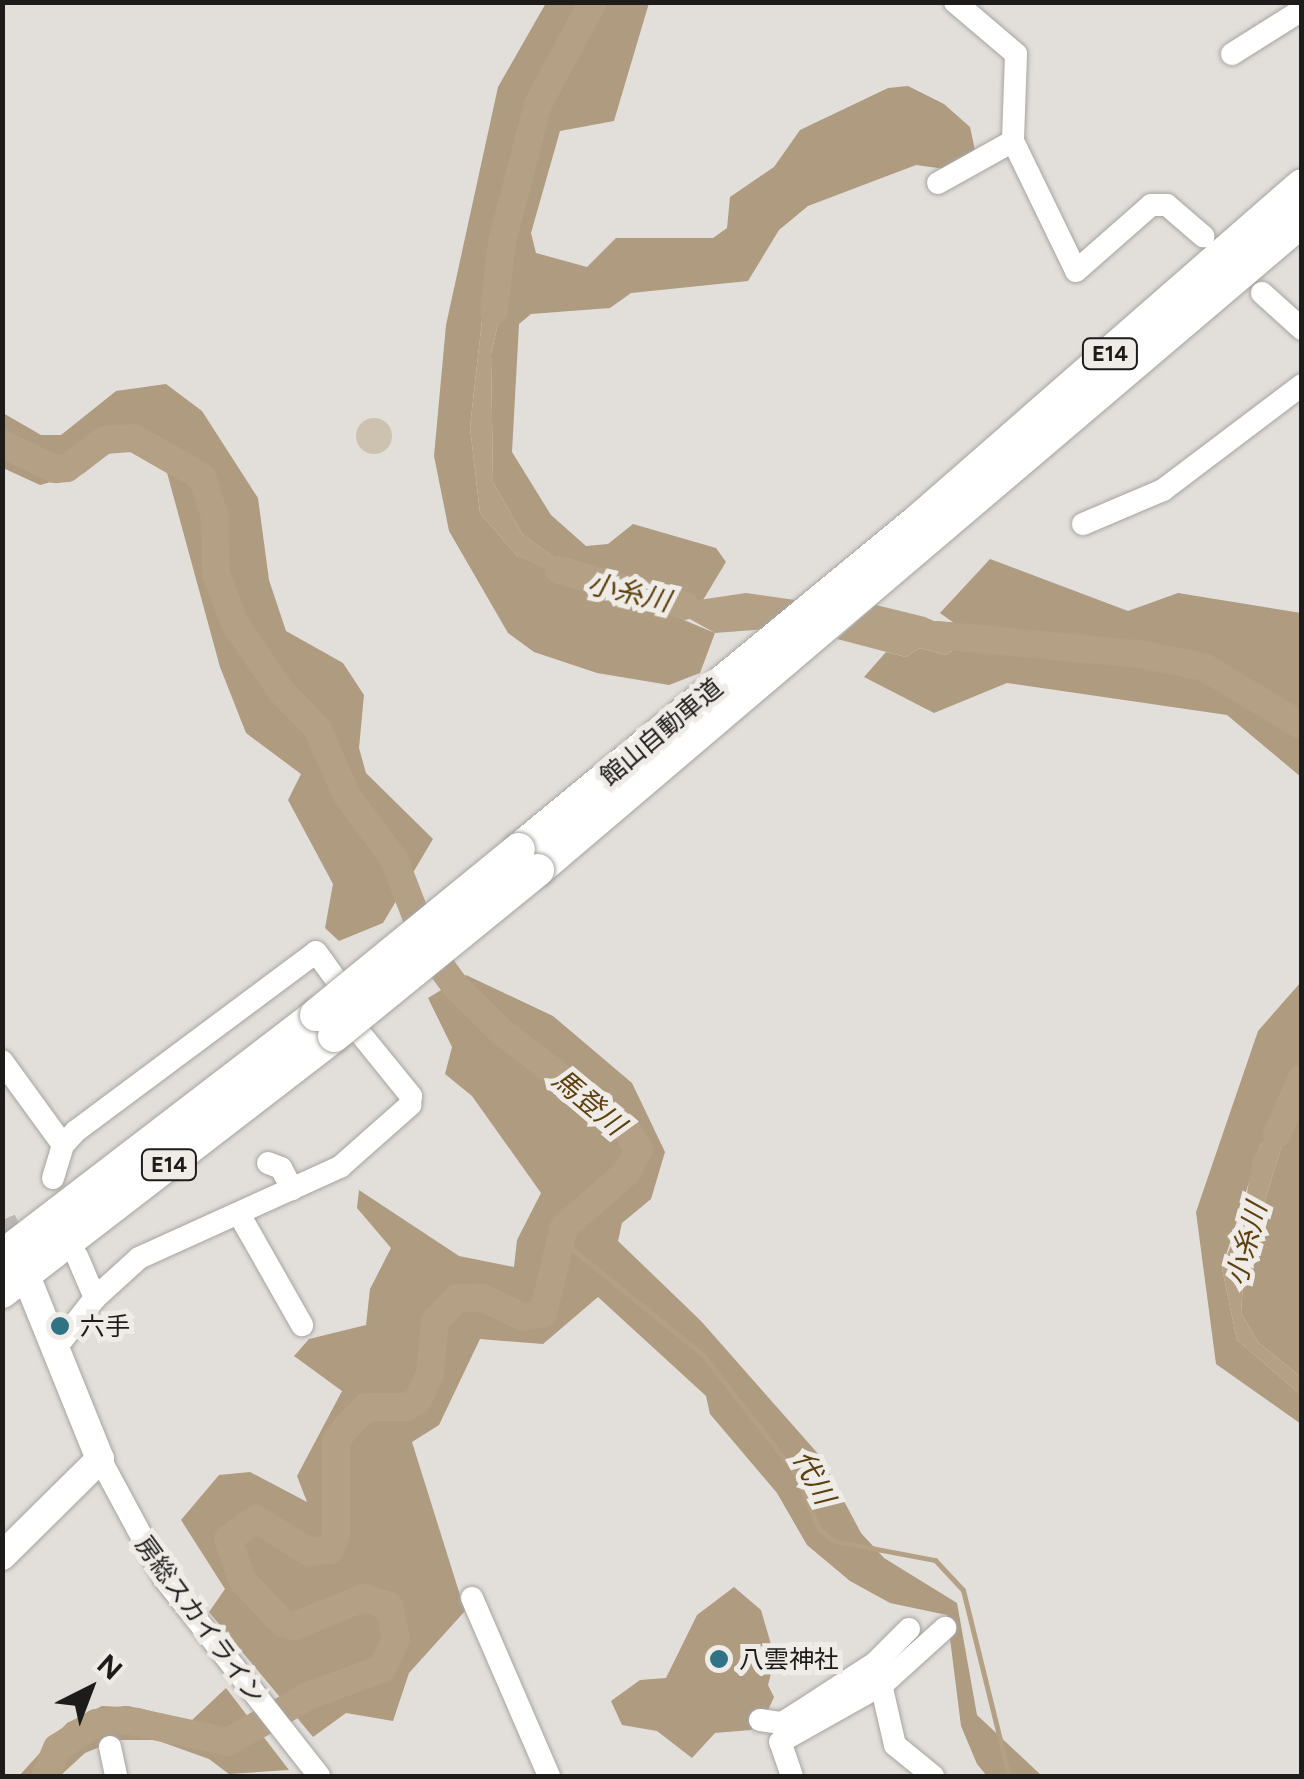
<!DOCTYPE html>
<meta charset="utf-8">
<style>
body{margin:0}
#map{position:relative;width:1304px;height:1779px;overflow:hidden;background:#e2dfdb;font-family:Figtree,"Noto Sans JP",sans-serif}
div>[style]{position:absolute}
.green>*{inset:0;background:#cdc1b0}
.round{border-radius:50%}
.forest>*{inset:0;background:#ae9b80}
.water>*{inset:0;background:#b3a085}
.stream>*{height:5px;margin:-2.5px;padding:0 2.5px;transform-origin:2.5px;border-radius:2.5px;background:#b3a085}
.river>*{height:28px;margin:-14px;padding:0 14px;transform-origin:14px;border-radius:14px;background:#b3a085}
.major-tunnel>*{height:28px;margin-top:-14px;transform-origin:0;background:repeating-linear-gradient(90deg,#bbb8b5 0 28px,transparent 0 42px)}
.roads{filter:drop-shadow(0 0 2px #a7a4a0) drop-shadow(0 0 2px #a7a4a0)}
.minor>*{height:22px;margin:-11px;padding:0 11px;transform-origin:11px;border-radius:11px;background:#fff}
.major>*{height:28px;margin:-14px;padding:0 14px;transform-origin:14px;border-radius:14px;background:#fff}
.highway>*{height:32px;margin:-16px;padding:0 16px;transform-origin:16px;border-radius:16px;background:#fff}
.bridges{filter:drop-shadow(0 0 2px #a7a4a0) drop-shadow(0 0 2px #a7a4a0)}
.highway-bridge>*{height:32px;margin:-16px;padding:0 16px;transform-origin:16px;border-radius:16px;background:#fff}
.dots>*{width:28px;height:28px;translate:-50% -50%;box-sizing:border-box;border:5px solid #efece8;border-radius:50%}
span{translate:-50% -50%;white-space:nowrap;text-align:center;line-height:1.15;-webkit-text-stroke:10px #efece8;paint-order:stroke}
.shield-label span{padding:2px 8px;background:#efece8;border:2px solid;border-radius:8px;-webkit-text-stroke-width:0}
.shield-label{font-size:22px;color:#1d1c1b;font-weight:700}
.street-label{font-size:25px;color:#1d1c1b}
.poi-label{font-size:25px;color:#1d1c1b}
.left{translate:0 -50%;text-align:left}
.water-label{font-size:28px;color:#5d400f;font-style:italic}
.frame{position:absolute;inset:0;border:5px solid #1d1c1b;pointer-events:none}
.north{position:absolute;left:40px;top:1639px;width:100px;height:100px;-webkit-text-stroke:8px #efece8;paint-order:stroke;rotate:42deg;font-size:28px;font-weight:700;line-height:40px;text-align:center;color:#1d1c1b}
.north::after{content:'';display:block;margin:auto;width:35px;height:45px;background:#1d1c1b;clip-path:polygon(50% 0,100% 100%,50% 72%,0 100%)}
</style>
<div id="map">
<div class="green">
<div class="round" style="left:356px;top:418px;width:36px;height:36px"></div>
</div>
<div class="forest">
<div style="clip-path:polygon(evenodd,546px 3px,649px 3px,614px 121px,560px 131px,531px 233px,536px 253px,587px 267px,616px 238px,713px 238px,727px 228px,730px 197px,774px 167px,800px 130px,888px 88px,908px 86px,944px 104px,970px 127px,975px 150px,952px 170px,916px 165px,808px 206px,779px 230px,748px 281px,631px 293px,610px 308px,531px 314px,519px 324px,512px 452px,551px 515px,586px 546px,608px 544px,633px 524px,716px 548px,726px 562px,703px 600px,678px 600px,672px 615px,715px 633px,700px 673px,669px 685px,597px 673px,534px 652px,508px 633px,449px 531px,434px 456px,446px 325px,498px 87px,546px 3px,487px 276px,502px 306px,491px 354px,493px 482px,523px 535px,593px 584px,517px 556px,480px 513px,470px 427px,487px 276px)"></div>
<div style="clip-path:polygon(166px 384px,202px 411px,258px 498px,269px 580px,286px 631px,343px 663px,364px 695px,359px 748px,366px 773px,433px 839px,383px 923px,339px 941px,325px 928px,333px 884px,288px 800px,301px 774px,246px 733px,220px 667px,160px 447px,123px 442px,84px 473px,40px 485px,3px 468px,3px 413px,41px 435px,61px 435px,116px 391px)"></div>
<div style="clip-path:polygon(990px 559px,1128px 611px,1178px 593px,1301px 613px,1301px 777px,1227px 715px,1007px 683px,934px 713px,864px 677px,886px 652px,906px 657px,920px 648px,946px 655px,960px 646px,968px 633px,940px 613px)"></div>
<div style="clip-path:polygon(466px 975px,553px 1016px,632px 1083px,665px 1152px,651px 1199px,622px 1223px,618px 1241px,701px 1321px,820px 1456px,861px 1533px,884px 1558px,957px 1603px,977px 1715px,1042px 1776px,987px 1776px,977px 1764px,961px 1726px,947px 1615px,890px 1603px,850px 1581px,807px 1545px,777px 1493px,710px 1414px,706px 1396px,598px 1297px,543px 1344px,480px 1339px,439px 1425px,412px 1442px,465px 1611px,409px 1673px,393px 1721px,346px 1713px,313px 1737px,209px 1612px,225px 1589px,181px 1520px,219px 1475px,250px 1472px,307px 1502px,297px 1476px,342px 1391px,294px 1356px,309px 1339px,366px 1325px,370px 1289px,391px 1248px,357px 1208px,359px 1190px,459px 1256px,514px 1267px,517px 1240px,541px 1193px,472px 1096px,445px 1074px,452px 1047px,428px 998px)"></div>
<div style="clip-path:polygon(1301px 982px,1301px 1377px,1258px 1342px,1241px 1313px,1244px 1270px,1280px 1151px,1287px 1101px,1272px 1135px,1261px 1144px,1222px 1268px,1237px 1340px,1301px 1395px,1301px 1424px,1216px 1364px,1196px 1212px,1258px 1031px)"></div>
<div style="clip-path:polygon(734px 1587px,761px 1610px,775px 1658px,768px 1685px,774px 1697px,765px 1717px,751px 1730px,715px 1733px,692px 1758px,657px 1731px,622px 1725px,611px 1701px,640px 1680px,666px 1678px,697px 1615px)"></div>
<div style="clip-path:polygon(226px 1688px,289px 1770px,229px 1774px,209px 1759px,156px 1740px,117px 1740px,85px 1753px,60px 1776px,19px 1776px,67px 1723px,102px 1706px,139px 1708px,190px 1722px)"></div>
</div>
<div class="water">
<div style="clip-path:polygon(498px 273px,502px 306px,491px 354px,493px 482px,523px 535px,594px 584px,577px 584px,517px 556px,480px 513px,470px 427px,487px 276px)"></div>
<div style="clip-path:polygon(746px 593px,802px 601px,767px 629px,715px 633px,650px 597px,685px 602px)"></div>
<div style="clip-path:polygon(876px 605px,925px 617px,971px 638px,946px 655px,920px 648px,906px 657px,837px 639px)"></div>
<div style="clip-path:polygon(1289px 1098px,1280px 1151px,1244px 1270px,1241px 1313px,1258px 1342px,1301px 1377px,1301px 1395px,1237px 1340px,1222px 1268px,1243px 1215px,1253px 1158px)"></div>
</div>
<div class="stream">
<div style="left:561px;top:1240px;width:183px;rotate:39deg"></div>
<div style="left:703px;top:1355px;width:147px;rotate:51.9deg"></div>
<div style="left:794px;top:1471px;width:63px;rotate:66.7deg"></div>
<div style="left:819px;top:1529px;width:19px;rotate:39deg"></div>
<div style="left:834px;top:1541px;width:103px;rotate:10.7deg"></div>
<div style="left:935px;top:1560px;width:41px;rotate:47deg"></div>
<div style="left:963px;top:1590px;width:192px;rotate:76.1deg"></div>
</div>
<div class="river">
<div style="left:494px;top:311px;width:69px;rotate:-83.4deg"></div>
<div style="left:502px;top:242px;width:143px;rotate:-75.4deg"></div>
<div style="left:538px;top:104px;width:116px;rotate:-61.7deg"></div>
<div style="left:2px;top:444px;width:59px;rotate:25.3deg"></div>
<div style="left:55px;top:469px;width:12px;rotate:-5deg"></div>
<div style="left:67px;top:468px;width:46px;rotate:-37.1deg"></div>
<div style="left:104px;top:440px;width:30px;rotate:-4deg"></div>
<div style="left:134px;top:438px;width:78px;rotate:29.8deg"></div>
<div style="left:202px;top:477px;width:42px;rotate:72deg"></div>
<div style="left:215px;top:517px;width:57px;rotate:89deg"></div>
<div style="left:216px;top:574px;width:53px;rotate:69.2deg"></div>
<div style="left:235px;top:624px;width:81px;rotate:55.5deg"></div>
<div style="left:281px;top:691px;width:52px;rotate:45.8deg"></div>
<div style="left:317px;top:728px;width:72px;rotate:66.3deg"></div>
<div style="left:346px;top:794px;width:81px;rotate:53.6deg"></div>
<div style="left:394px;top:859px;width:97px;rotate:69deg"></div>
<div style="left:429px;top:950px;width:46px;rotate:53.9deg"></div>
<div style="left:456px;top:987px;width:64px;rotate:44.4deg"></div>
<div style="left:502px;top:1032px;width:155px;rotate:37.7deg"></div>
<div style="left:625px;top:1127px;width:26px;rotate:58deg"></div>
<div style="left:639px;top:1149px;width:27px;rotate:118deg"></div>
<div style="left:626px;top:1173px;width:82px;rotate:138.9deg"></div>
<div style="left:564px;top:1227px;width:89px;rotate:103.7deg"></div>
<div style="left:543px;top:1313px;width:20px;rotate:169deg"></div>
<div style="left:523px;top:1317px;width:44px;rotate:-154.6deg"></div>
<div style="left:483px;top:1298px;width:26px;rotate:180deg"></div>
<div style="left:457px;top:1298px;width:32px;rotate:134deg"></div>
<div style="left:435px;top:1321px;width:53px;rotate:95.4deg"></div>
<div style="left:430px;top:1374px;width:29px;rotate:115deg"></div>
<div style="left:418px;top:1400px;width:14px;rotate:150deg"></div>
<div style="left:406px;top:1407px;width:40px;rotate:180deg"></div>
<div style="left:366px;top:1407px;width:30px;rotate:134deg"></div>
<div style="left:345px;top:1429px;width:15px;rotate:127deg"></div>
<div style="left:336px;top:1441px;width:95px;rotate:90deg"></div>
<div style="left:336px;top:1536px;width:15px;rotate:113deg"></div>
<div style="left:330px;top:1550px;width:21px;rotate:175deg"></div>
<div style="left:309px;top:1552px;width:62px;rotate:-148.1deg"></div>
<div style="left:256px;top:1519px;width:34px;rotate:144deg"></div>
<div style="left:228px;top:1539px;width:43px;rotate:71.1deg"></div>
<div style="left:242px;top:1580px;width:59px;rotate:46.4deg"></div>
<div style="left:283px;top:1623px;width:11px;rotate:15deg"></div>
<div style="left:294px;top:1626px;width:74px;rotate:-22.1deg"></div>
<div style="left:363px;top:1598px;width:27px;rotate:17deg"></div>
<div style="left:389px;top:1606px;width:34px;rotate:78deg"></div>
<div style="left:396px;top:1639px;width:33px;rotate:115deg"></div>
<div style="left:382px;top:1669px;width:77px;rotate:160.1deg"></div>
<div style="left:310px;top:1695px;width:95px;rotate:150.2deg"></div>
<div style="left:228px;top:1742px;width:104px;rotate:-167.8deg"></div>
<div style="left:126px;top:1720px;width:30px;rotate:174deg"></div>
<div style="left:96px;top:1723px;width:46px;rotate:147.3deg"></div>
<div style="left:57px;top:1748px;width:30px;rotate:113deg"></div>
<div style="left:559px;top:570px;width:131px;rotate:15.9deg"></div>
<div style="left:937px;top:635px;width:203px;rotate:5.4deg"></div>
<div style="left:1139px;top:654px;width:66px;rotate:11.3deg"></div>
<div style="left:1204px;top:667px;width:114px;rotate:31deg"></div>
<div style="left:1277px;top:1134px;width:61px;rotate:-65.9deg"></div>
</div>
<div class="major-tunnel">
<div style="left:2px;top:1220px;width:49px;rotate:67.1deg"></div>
</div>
<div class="roads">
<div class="minor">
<div style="left:955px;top:2px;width:80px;rotate:40.4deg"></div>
<div style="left:1016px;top:54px;width:87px;rotate:92deg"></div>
<div style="left:1013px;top:141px;width:144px;rotate:64.1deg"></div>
<div style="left:1076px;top:271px;width:100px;rotate:-41.3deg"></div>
<div style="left:1151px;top:205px;width:16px"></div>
<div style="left:1167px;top:205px;width:48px;rotate:40.7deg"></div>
<div style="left:1232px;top:54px;width:83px;rotate:-32.2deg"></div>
<div style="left:938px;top:183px;width:86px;rotate:-29.2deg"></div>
<div style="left:1262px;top:293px;width:54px;rotate:42deg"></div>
<div style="left:1083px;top:524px;width:87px;rotate:-23deg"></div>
<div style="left:1163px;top:490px;width:174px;rotate:-37.1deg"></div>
<div style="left:2px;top:1061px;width:104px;rotate:54deg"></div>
<div style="left:268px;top:1163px;width:14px;rotate:21deg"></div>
<div style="left:281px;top:1168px;width:24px;rotate:62deg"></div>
<div style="left:53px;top:1178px;width:34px;rotate:-73deg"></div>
<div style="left:63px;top:1145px;width:19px;rotate:-47deg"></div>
<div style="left:76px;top:1131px;width:299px;rotate:-36.7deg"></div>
<div style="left:316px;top:952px;width:32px;rotate:54deg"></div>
<div style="left:239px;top:1214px;width:128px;rotate:60.4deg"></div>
<div style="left:77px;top:1256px;width:46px;rotate:66.8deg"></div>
<div style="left:55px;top:1349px;width:65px;rotate:-51.9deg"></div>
<div style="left:95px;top:1298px;width:59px;rotate:-42.3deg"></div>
<div style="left:139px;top:1258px;width:221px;rotate:-24.4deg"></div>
<div style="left:340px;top:1167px;width:94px;rotate:-41.5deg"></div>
<div style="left:410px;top:1105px;width:9px;rotate:-84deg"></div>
<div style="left:411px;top:1096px;width:81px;rotate:-129deg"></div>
<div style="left:100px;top:1459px;width:135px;rotate:61.7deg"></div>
<div style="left:164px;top:1578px;width:251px;rotate:51.9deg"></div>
<div style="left:472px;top:1598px;width:194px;rotate:66.6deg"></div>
<div style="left:878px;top:1671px;width:76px;rotate:77.1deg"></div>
<div style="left:895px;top:1745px;width:49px;rotate:39.2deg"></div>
<div style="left:760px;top:1720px;width:22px;rotate:8deg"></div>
<div style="left:782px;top:1723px;width:15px;rotate:-32deg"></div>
<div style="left:795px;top:1715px;width:95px;rotate:-33deg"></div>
<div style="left:875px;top:1663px;width:48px;rotate:-45deg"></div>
<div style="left:110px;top:1747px;width:30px;rotate:78deg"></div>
<div style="left:792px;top:1776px;width:36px;rotate:-109deg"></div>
<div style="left:780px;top:1742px;width:118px;rotate:-29.4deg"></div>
<div style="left:883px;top:1684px;width:84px;rotate:-42.1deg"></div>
</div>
<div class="major">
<div style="left:2px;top:1556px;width:138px;rotate:-44.7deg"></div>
<div style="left:100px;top:1459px;width:187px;rotate:-112deg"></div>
</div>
<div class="highway">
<div style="left:519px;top:849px;width:514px;rotate:-39.48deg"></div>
<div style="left:916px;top:522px;width:512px;rotate:-41.12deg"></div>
<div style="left:538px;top:870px;width:1002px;rotate:-40.35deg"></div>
<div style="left:2px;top:1256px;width:396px;rotate:-37.5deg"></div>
<div style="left:2px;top:1292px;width:419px;rotate:-37.6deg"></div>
</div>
</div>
<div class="bridges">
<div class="highway-bridge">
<div style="left:316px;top:1015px;width:262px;rotate:-39.3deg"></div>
<div style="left:334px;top:1036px;width:263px;rotate:-39.1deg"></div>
</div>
</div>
<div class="dots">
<div style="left:60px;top:1326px;background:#307385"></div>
<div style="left:719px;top:1659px;background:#307385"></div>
</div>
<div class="shield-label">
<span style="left:1110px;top:354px">E14</span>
<span style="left:169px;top:1165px">E14</span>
</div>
<div class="street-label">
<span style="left:661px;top:732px;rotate:-40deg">館山自動車道</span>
<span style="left:200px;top:1620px;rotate:54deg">房総スカイライン</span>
</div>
<div class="poi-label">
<span class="left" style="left:80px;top:1326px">六手</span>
<span class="left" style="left:739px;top:1659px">八雲神社</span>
</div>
<div class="water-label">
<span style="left:629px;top:592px;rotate:13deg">小糸川</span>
<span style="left:589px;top:1102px;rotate:40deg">馬登川</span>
<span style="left:1246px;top:1244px;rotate:-75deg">小糸川</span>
<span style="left:814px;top:1477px;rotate:62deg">代川</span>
</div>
<div class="frame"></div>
<div class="north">N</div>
</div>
